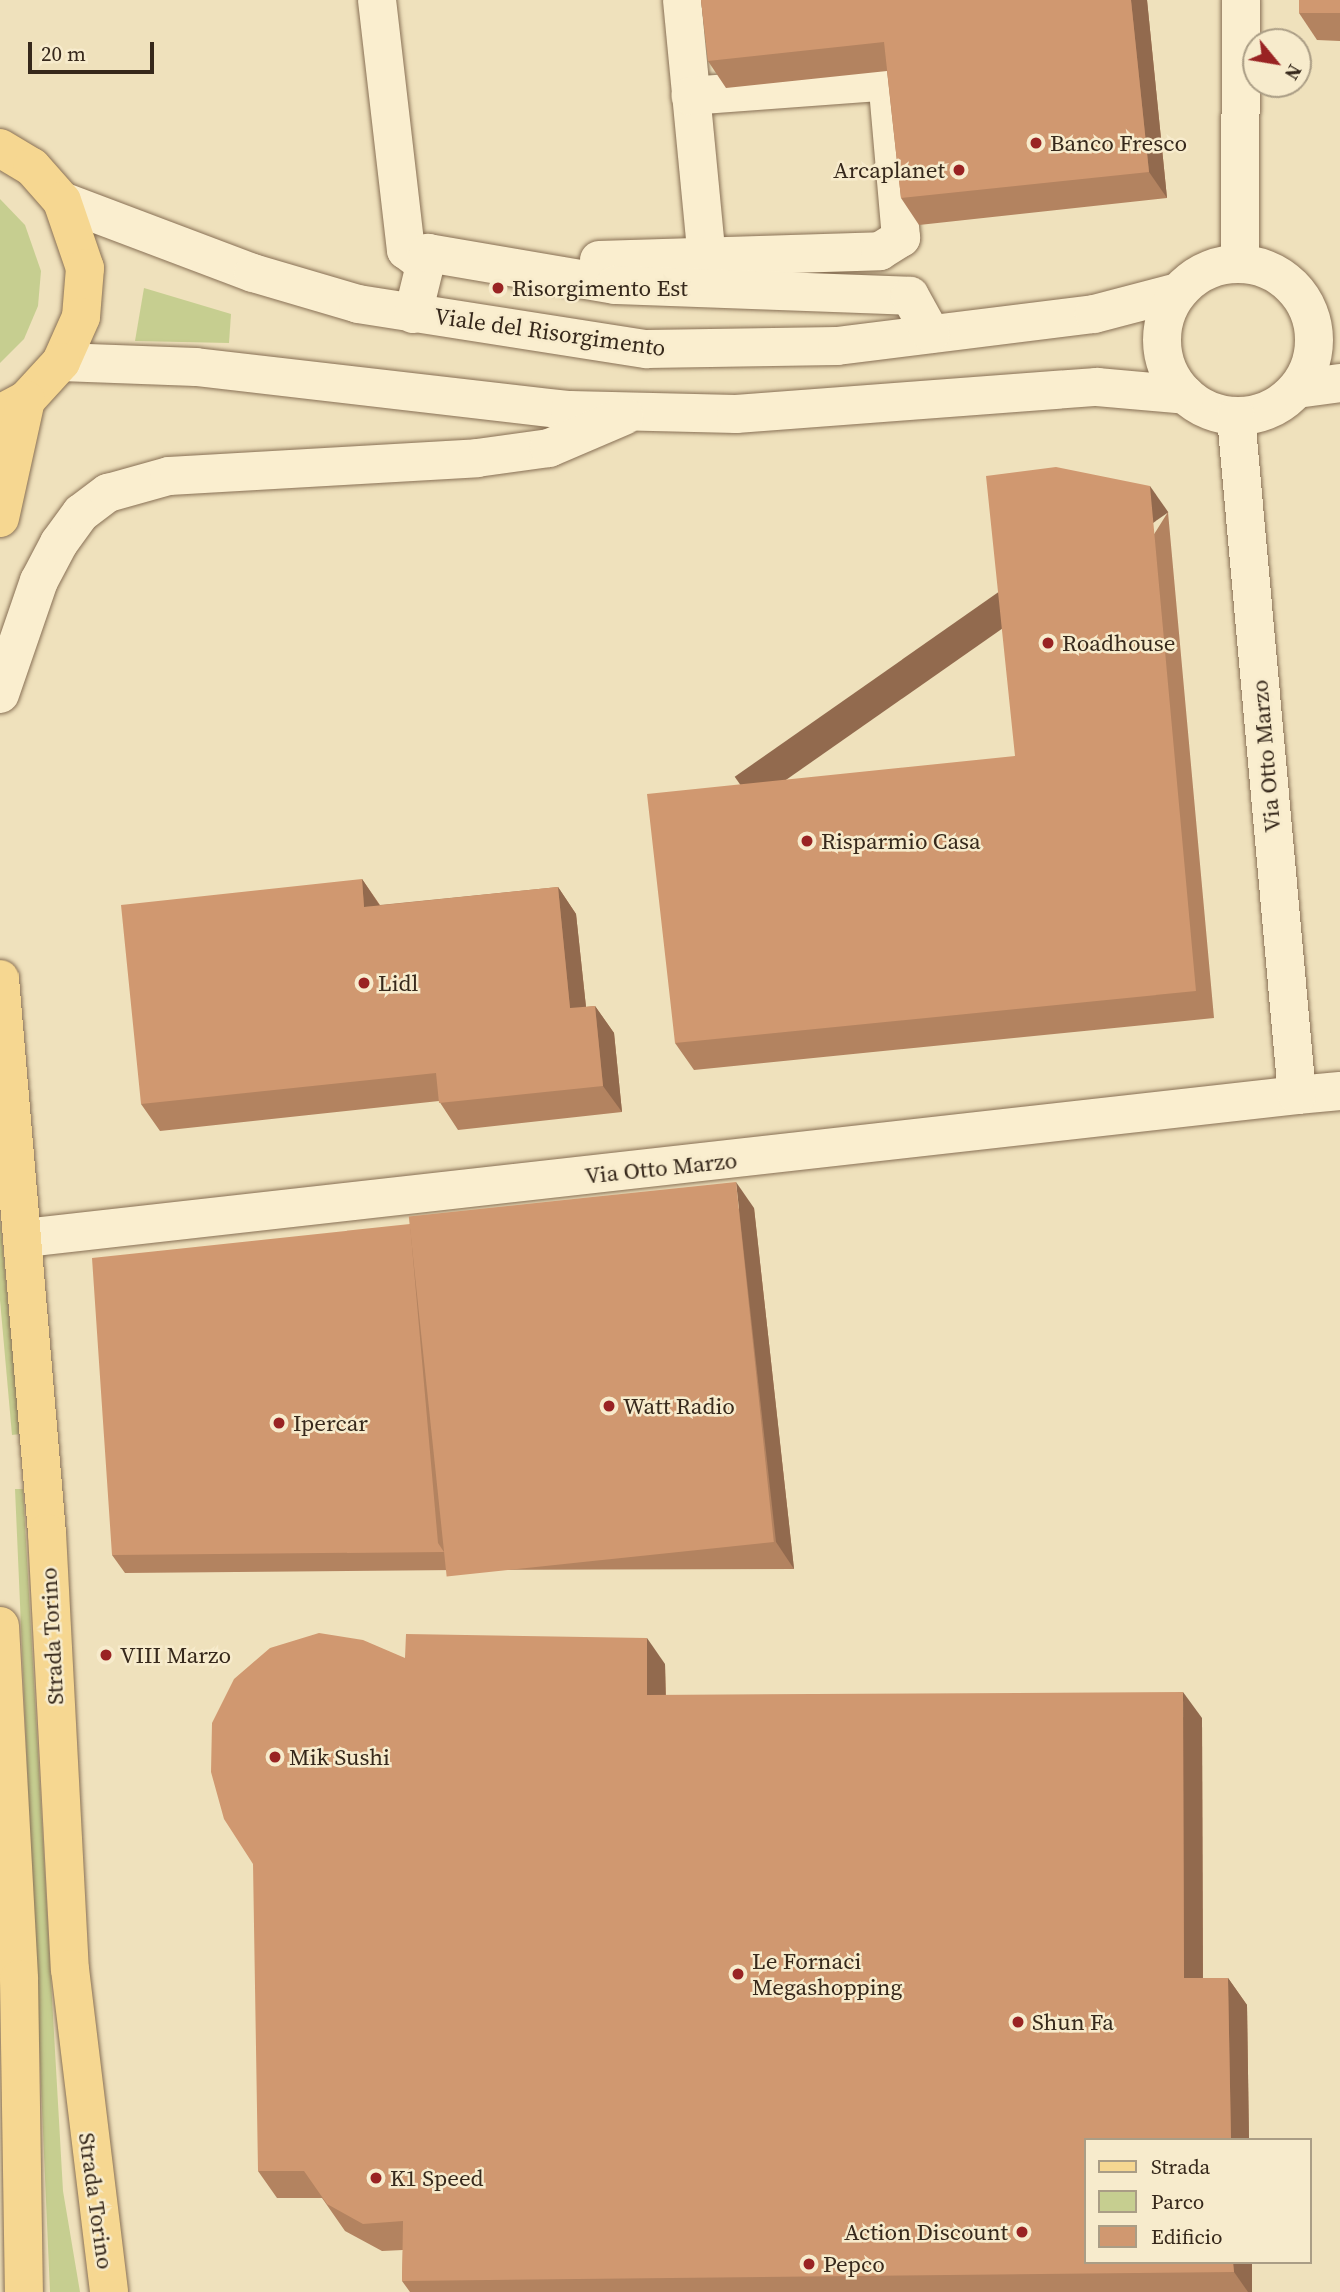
<!DOCTYPE html>
<style>
body{margin:0}
#map{position:relative;width:1340px;height:2292px;overflow:hidden;background:#efe1bc;font-family:"Source Serif 4",serif}
div>[style]{position:absolute}
.green>*{inset:0;background:#c6ce90}
.roads{filter:drop-shadow(0 0 2px #887055) drop-shadow(0 0 2px #887055)}
.minor>*{height:38px;margin:-19px;padding:0 19px;transform-origin:19px;border-radius:19px;background:#faeecf}
.minor>.ring{margin:-19px;padding:0;box-sizing:content-box;background:none;border:38px solid #faeecf;border-radius:50%}
.major>*{height:38px;margin:-19px;padding:0 19px;transform-origin:19px;border-radius:19px;background:#f6d791}
.wall>*{inset:0;background:#b38360}
.shaded-wall>*{inset:0;background:#926a4e;transform-origin:0 0}
.building>*{inset:0;background:#d09870;transform-origin:0 0}
.dots>*{width:19px;height:19px;translate:-50% -50%;box-sizing:border-box;border:4px solid #f7ebcc;border-radius:50%}
span{translate:-50% -50%;white-space:nowrap;text-align:center;line-height:1.15;-webkit-text-stroke:5px #f7ebcc;paint-order:stroke}
.poi-label{font-size:23px;color:#36281b}
.left{translate:0 -50%;text-align:left}
.right{translate:-100% -50%;text-align:right}
.street-label{font-size:23px;color:#36281b}
.legend{position:absolute;left:1084px;top:2138px;width:228px;height:126px;box-sizing:border-box;background:#f7ebcc;border:2px solid #aa9d85;margin:0;padding:9px 12px;list-style:none;font-size:21px;color:#36281b}
.legend li{display:flex;align-items:center;gap:14px;height:35px}
.legend b{width:35px;border:2px solid #aa9d85}
.north{position:absolute;left:1242px;top:28px;width:70px;height:70px;box-sizing:border-box;background:#f7ebcc;border:2px solid #aa9d85;border-radius:50%;rotate:120deg;font-size:19px;font-weight:700;line-height:28px;text-align:center;color:#36281b}
.north::after{content:'';display:block;margin:auto;width:24px;height:32px;background:#992323;clip-path:polygon(50% 0,100% 100%,50% 72%,0 100%)}
.scale{position:absolute;left:28px;top:42px;width:126px;height:32px;box-sizing:border-box;border:4px solid #36281b;border-top:0;padding-left:9px;font-size:21px;line-height:24px;white-space:nowrap;color:#36281b;-webkit-text-stroke:5px #f7ebcc;paint-order:stroke}
</style>
<div id="map">
<div class="green">
<div style="clip-path:polygon(0 199px,25px 225px,41px 271px,38px 306px,24px 339px,0 363px)"></div>
<div style="clip-path:polygon(144px 288px,231px 314px,229px 343px,135px 341px)"></div>
<div style="clip-path:polygon(0 1218px,20px 1434px,12px 1435px,0 1300px)"></div>
<div style="clip-path:polygon(15px 1489px,23px 1489px,63px 2191px,80px 2292px,50px 2292px)"></div>
</div>
<div class="roads">
<div class="minor">
<div style="left:377px;top:0;width:252px;rotate:83.4deg"></div>
<div style="left:406px;top:250px;width:20px;rotate:37deg"></div>
<div style="left:682px;top:0;width:262px;rotate:84.5deg"></div>
<div style="left:62px;top:201px;width:204px;rotate:20.7deg"></div>
<div style="left:253px;top:273px;width:109px;rotate:16.4deg"></div>
<div style="left:358px;top:304px;width:292px;rotate:8.9deg"></div>
<div style="left:647px;top:349px;width:190px;rotate:-0.9deg"></div>
<div style="left:837px;top:346px;width:259px;rotate:-7.1deg"></div>
<div style="left:1094px;top:314px;width:87px;rotate:-14.7deg"></div>
<div style="left:599px;top:260px;width:281px;rotate:-1.8deg"></div>
<div style="left:880px;top:251px;width:25px;rotate:-32deg"></div>
<div style="left:901px;top:238px;width:151px;rotate:-95deg"></div>
<div style="left:888px;top:88px;width:10px;rotate:-143deg"></div>
<div style="left:880px;top:82px;width:190px;rotate:175.8deg"></div>
<div style="left:1240px;top:263px;width:263px;rotate:-89.8deg"></div>
<div class="ring" style="left:1162px;top:264px;width:114px;height:114px"></div>
<div style="left:413px;top:314px;width:63px;rotate:-76.2deg"></div>
<div style="left:428px;top:253px;width:190px;rotate:9.7deg"></div>
<div style="left:615px;top:285px;width:295px;rotate:2.1deg"></div>
<div style="left:910px;top:296px;width:43px;rotate:61.1deg"></div>
<div style="left:61px;top:362px;width:135px;rotate:2.1deg"></div>
<div style="left:196px;top:367px;width:376px;rotate:6.6deg"></div>
<div style="left:570px;top:410px;width:166px;rotate:1.4deg"></div>
<div style="left:736px;top:414px;width:362px;rotate:-4.3deg"></div>
<div style="left:1097px;top:387px;width:89px;rotate:5.1deg"></div>
<div style="left:1297px;top:389px;width:43px;rotate:-7.9deg"></div>
<div style="left:0;top:694px;width:120px;rotate:-71deg"></div>
<div style="left:39px;top:581px;width:43px;rotate:-62.2deg"></div>
<div style="left:59px;top:543px;width:37px;rotate:-54deg"></div>
<div style="left:81px;top:513px;width:34px;rotate:-37deg"></div>
<div style="left:108px;top:493px;width:63px;rotate:-15.6deg"></div>
<div style="left:169px;top:476px;width:309px;rotate:-3.3deg"></div>
<div style="left:477px;top:458px;width:73px;rotate:-7.9deg"></div>
<div style="left:549px;top:448px;width:82px;rotate:-23.1deg"></div>
<div style="left:1297px;top:1095px;width:43px;rotate:-5.3deg"></div>
<div style="left:25px;top:1238px;width:1280px;rotate:-6.41deg"></div>
<div style="left:1297px;top:1095px;width:681px;rotate:-95.14deg"></div>
</div>
<div class="major">
<div style="left:0;top:148px;width:37px;rotate:31deg"></div>
<div style="left:32px;top:167px;width:45px;rotate:48.6deg"></div>
<div style="left:62px;top:201px;width:71px;rotate:71.1deg"></div>
<div style="left:85px;top:268px;width:49px;rotate:94.7deg"></div>
<div style="left:81px;top:317px;width:49px;rotate:114deg"></div>
<div style="left:61px;top:362px;width:52px;rotate:132.6deg"></div>
<div style="left:26px;top:400px;width:30px;rotate:152deg"></div>
<div style="left:0;top:518px;width:121px;rotate:-77.6deg"></div>
<div style="left:0;top:979px;width:556px;rotate:85.15deg"></div>
<div style="left:47px;top:1533px;width:437px;rotate:87deg"></div>
<div style="left:70px;top:1969px;width:325px;rotate:83.1deg"></div>
<div style="left:0;top:1626px;width:354px;rotate:86.9deg"></div>
<div style="left:19px;top:1979px;width:313px;rotate:89.1deg"></div>
</div>
</div>
<div class="wall">
<div style="clip-path:polygon(701px 0,1147px 0,1167px 198px,919px 225px,901px 198px,887px 71px,726px 88px,708px 61px)"></div>
<div style="clip-path:polygon(1340px 0,1340px 41px,1317px 40px,1299px 13px)"></div>
<div style="clip-path:polygon(1168px 512px,1214px 1018px,694px 1070px,675px 1043px,1015px 756px)"></div>
<div style="clip-path:polygon(362px 879px,380px 905px,558px 887px,576px 914px,586px 1007px,595px 1006px,614px 1033px,622px 1112px,458px 1130px,439px 1101px,160px 1131px,141px 1104px)"></div>
<div style="clip-path:polygon(754px 1208px,794px 1569px,457px 1570px,125px 1573px,112px 1555px,410px 1224px)"></div>
<div style="clip-path:polygon(405px 1658px,665px 1664px,666px 1695px,1202px 1718px,1203px 1978px,1228px 1978px,1247px 2005px,1249px 2140px,1086px 2140px,1252px 2262px,1252px 2292px,410px 2292px,402px 2281px,403px 2250px,382px 2251px,345px 2231px,322px 2198px,277px 2198px,258px 2171px)"></div>
</div>
<div class="shaded-wall">
<div style="clip-path:polygon(1131px 0,1147px 0,1167px 198px,1149px 172px)"></div>
<div style="left:1150px;top:486px;width:32px;height:507px;rotate:55deg"></div>
<div style="clip-path:polygon(362px 879px,380px 906px,364px 907px)"></div>
<div style="clip-path:polygon(558px 887px,576px 914px,589px 1035px,570px 1008px)"></div>
<div style="clip-path:polygon(595px 1006px,614px 1033px,622px 1112px,603px 1086px)"></div>
<div style="clip-path:polygon(736px 1182px,754px 1208px,794px 1569px,776px 1542px)"></div>
<div style="clip-path:polygon(647px 1638px,665px 1664px,666px 1722px,647px 1695px)"></div>
<div style="clip-path:polygon(1183px 1692px,1202px 1718px,1203px 2005px,1184px 1978px)"></div>
<div style="clip-path:polygon(1228px 1978px,1247px 2005px,1249px 2140px,1231px 2140px)"></div>
<div style="clip-path:polygon(1233px 2262px,1252px 2262px,1252px 2292px,1248px 2292px,1234px 2272px)"></div>
</div>
<div class="building">
<div style="clip-path:polygon(701px 0,1131px 0,1149px 172px,901px 198px,884px 42px,708px 61px)"></div>
<div style="left:1299px;top:0;width:41px;height:13px"></div>
<div style="clip-path:polygon(1056px 467px,1150px 486px,1196px 991px,675px 1043px,647px 794px,1015px 756px,986px 476px)"></div>
<div style="clip-path:polygon(362px 879px,364px 907px,558px 887px,570px 1008px,595px 1006px,603px 1086px,439px 1103px,436px 1073px,141px 1104px,121px 905px)"></div>
<div style="left:736px;top:1182px;width:362px;height:329px;rotate:84deg"></div>
<div style="clip-path:polygon(410px 1224px,438px 1543px,444px 1552px,112px 1555px,92px 1258px)"></div>
<div style="clip-path:polygon(319px 1633px,363px 1640px,405px 1658px,406px 1634px,647px 1638px,647px 1695px,1183px 1692px,1184px 1978px,1228px 1978px,1231px 2140px,1086px 2140px,1086px 2262px,1233px 2262px,1234px 2272px,402px 2281px,403px 2221px,363px 2224px,327px 2204px,304px 2171px,258px 2171px,253px 1864px,224px 1819px,211px 1772px,212px 1723px,234px 1679px,270px 1648px)"></div>
</div>
<div class="dots">
<div style="left:1036px;top:143px;background:#992323"></div>
<div style="left:959px;top:170px;background:#992323"></div>
<div style="left:498px;top:288px;background:#992323"></div>
<div style="left:1048px;top:643px;background:#992323"></div>
<div style="left:807px;top:841px;background:#992323"></div>
<div style="left:364px;top:983px;background:#992323"></div>
<div style="left:609px;top:1406px;background:#992323"></div>
<div style="left:279px;top:1423px;background:#992323"></div>
<div style="left:106px;top:1655px;background:#992323"></div>
<div style="left:275px;top:1757px;background:#992323"></div>
<div style="left:738px;top:1974px;background:#992323"></div>
<div style="left:1018px;top:2022px;background:#992323"></div>
<div style="left:376px;top:2178px;background:#992323"></div>
<div style="left:1022px;top:2232px;background:#992323"></div>
<div style="left:809px;top:2264px;background:#992323"></div>
</div>
<div class="poi-label">
<span class="left" style="left:1050px;top:143px">Banco Fresco</span>
<span class="right" style="left:945px;top:170px">Arcaplanet</span>
<span class="left" style="left:512px;top:288px">Risorgimento Est</span>
<span class="left" style="left:1062px;top:643px">Roadhouse</span>
<span class="left" style="left:821px;top:841px">Risparmio Casa</span>
<span class="left" style="left:378px;top:983px">Lidl</span>
<span class="left" style="left:623px;top:1406px">Watt Radio</span>
<span class="left" style="left:293px;top:1423px">Ipercar</span>
<span class="left" style="left:120px;top:1655px">VIII Marzo</span>
<span class="left" style="left:289px;top:1757px">Mik Sushi</span>
<span class="left" style="left:752px;top:1974px">Le Fornaci<br>Megashopping</span>
<span class="left" style="left:1032px;top:2022px">Shun Fa</span>
<span class="left" style="left:390px;top:2178px">K1 Speed</span>
<span class="right" style="left:1008px;top:2232px">Action Discount</span>
<span class="left" style="left:823px;top:2264px">Pepco</span>
</div>
<div class="street-label">
<span style="left:550px;top:332px;rotate:8deg">Viale del Risorgimento</span>
<span style="left:1266px;top:756px;rotate:-95deg">Via Otto Marzo</span>
<span style="left:661px;top:1168px;rotate:-6deg">Via Otto Marzo</span>
<span style="left:52px;top:1636px;rotate:-93deg">Strada Torino</span>
<span style="left:96px;top:2201px;rotate:82deg">Strada Torino</span>
</div>
<ul class="legend">
<li><b style="height:9px;background:#f6d791"></b>Strada</li>
<li><b style="height:19px;background:#c6ce90"></b>Parco</li>
<li><b style="height:19px;background:#d09870"></b>Edificio</li>
</ul>
<div class="north">N</div>
<div class="scale">20 m</div>
</div>
